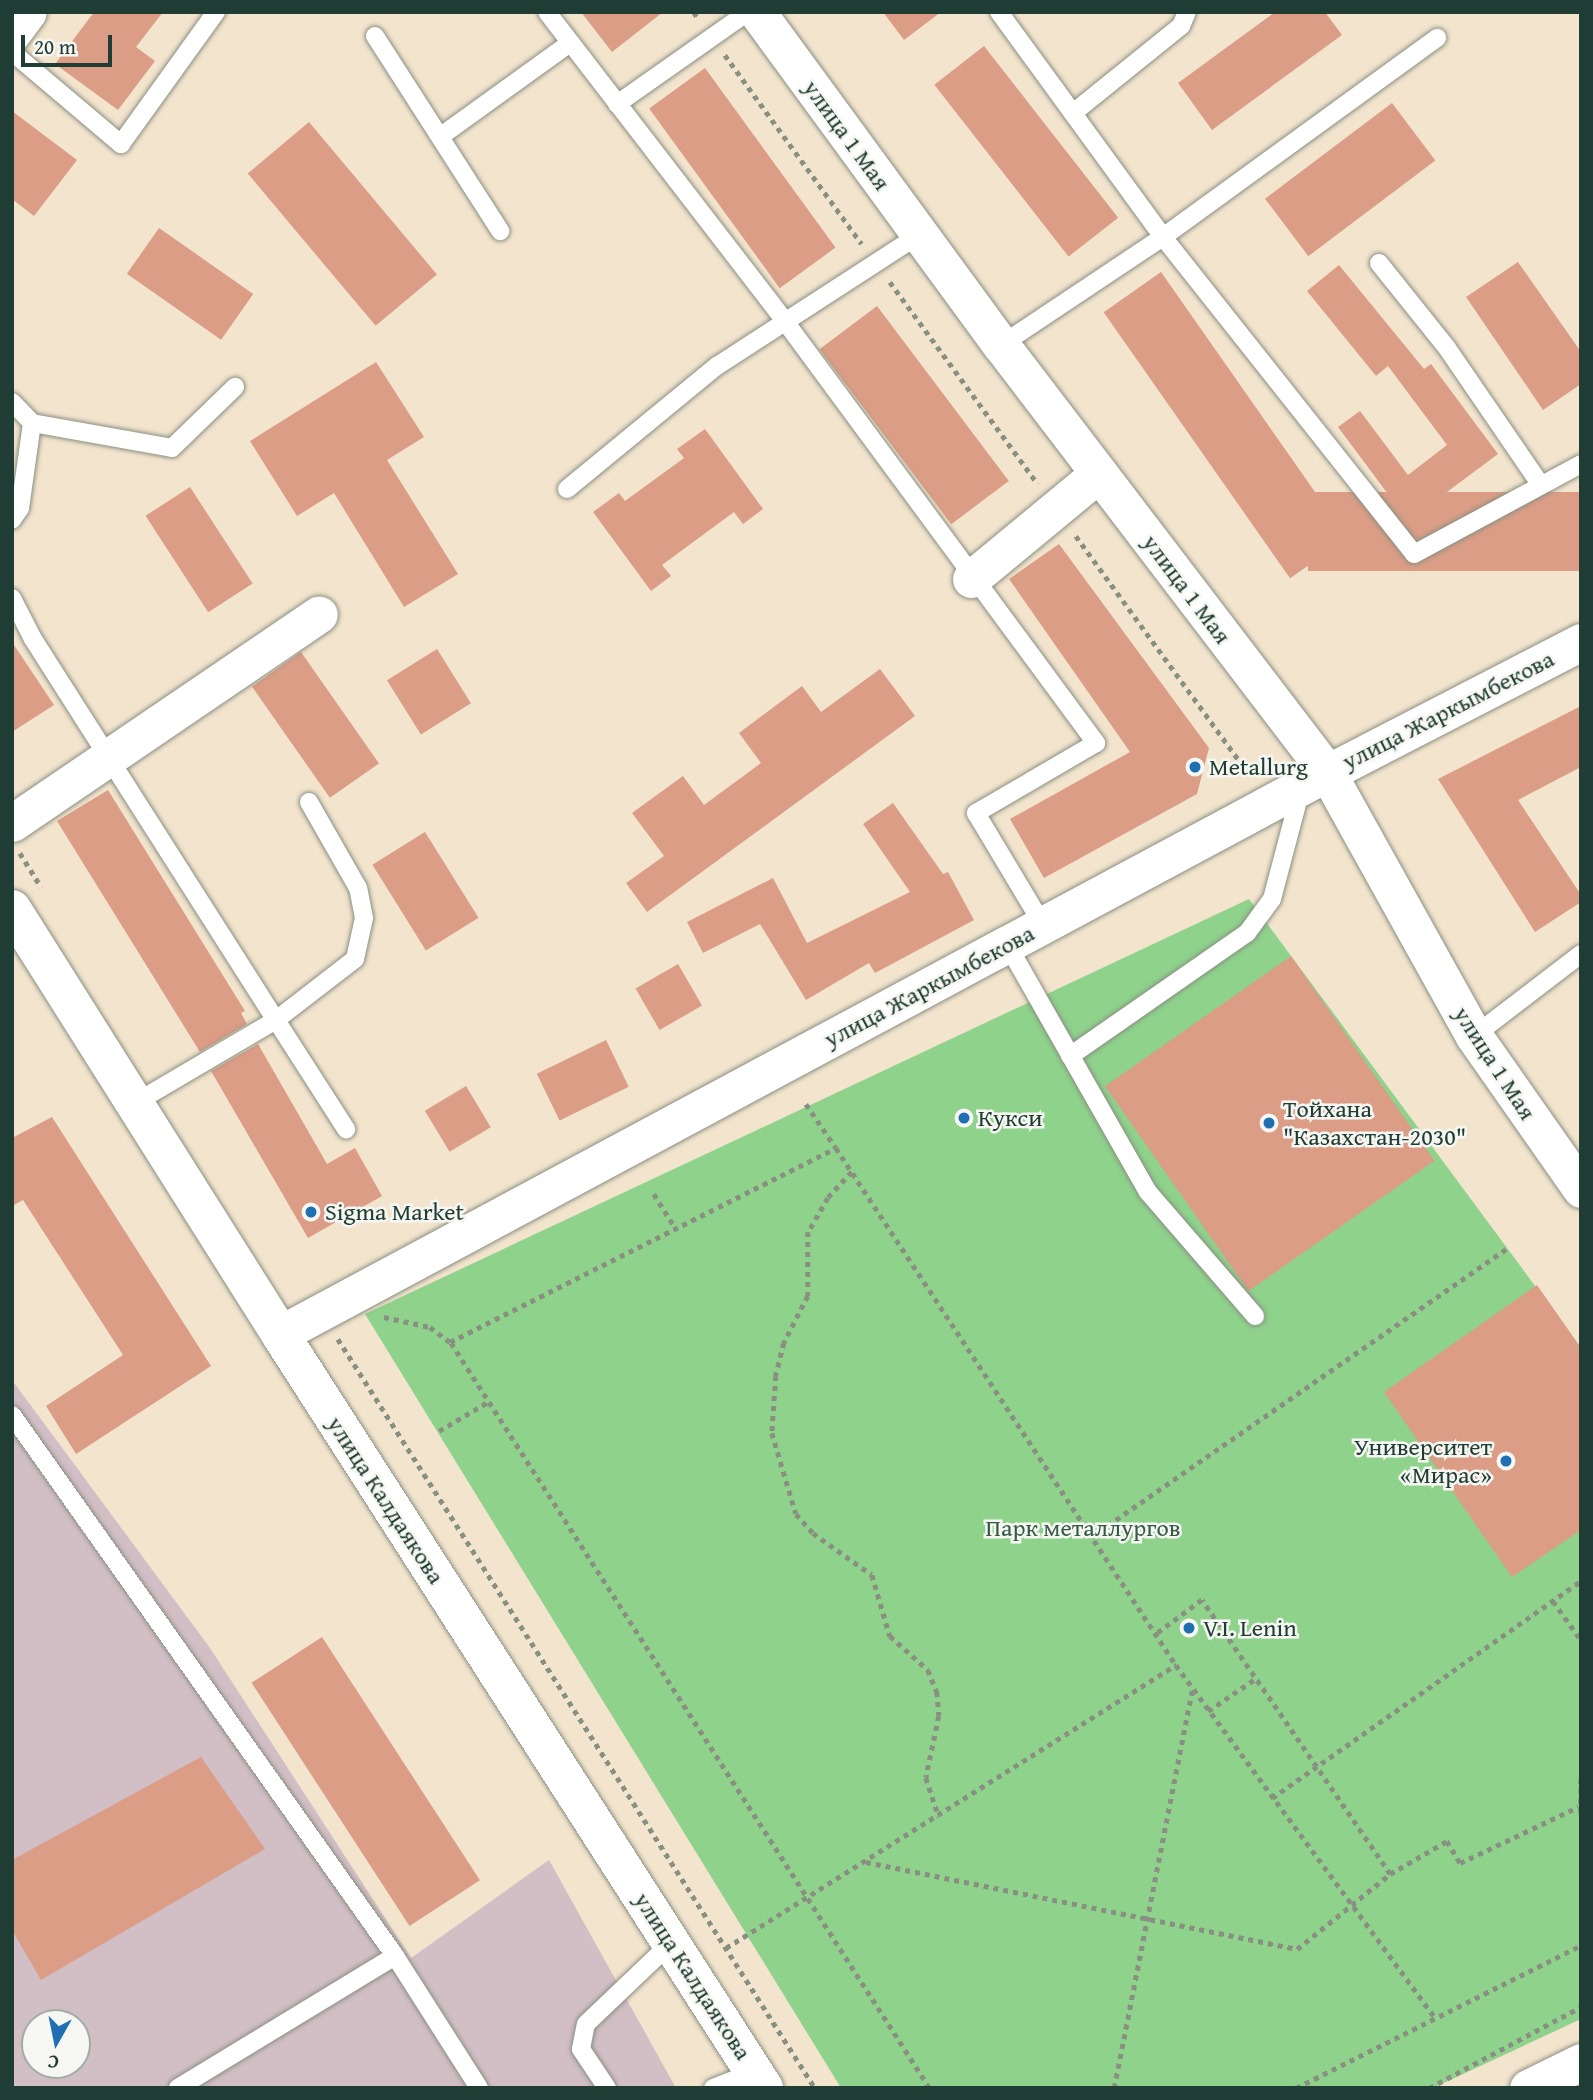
<!DOCTYPE html>
<meta charset="utf-8">
<style>
body{margin:0}
#map{position:relative;width:1593px;height:2100px;overflow:hidden;background:#f3e4ce;font-family:"Gentium Book Plus",serif}
div>[style]{position:absolute}
.industrial>*{inset:0;background:#d2bec5}
.green>*{inset:0;background:#8ed28c}
.building>*{inset:0;background:#db9d86;transform-origin:0 0}
.path>*{height:4.5px;margin-top:-2.25px;transform-origin:0;background:repeating-linear-gradient(90deg,#899081 0 5px,transparent 0 10px)}
.roads{filter:drop-shadow(0 0 2px #899081) drop-shadow(0 0 2px #899081)}
.service>*{height:18px;margin:-9px;padding:0 9px;transform-origin:9px;border-radius:9px;background:#fff}
.minor>*{height:37px;margin:-18.5px;padding:0 18.5px;transform-origin:18.5px;border-radius:18.5px;background:#fff}
.tertiary>*{height:38px;margin:-19px;padding:0 19px;transform-origin:19px;border-radius:19px;background:#fff}
.dots>*{width:19px;height:19px;translate:-50% -50%;box-sizing:border-box;border:4px solid #f6f6f2;border-radius:50%}
span{translate:-50% -50%;white-space:nowrap;text-align:center;line-height:1.15;-webkit-text-stroke:5px #f6f6f2;paint-order:stroke}
.street-label{font-size:24px;color:#1f3d34}
.poi-label{font-size:24px;color:#1f3d34}
.left{translate:0 -50%;text-align:left}
.right{translate:-100% -50%;text-align:right}
.park-label{font-size:24px;color:#355b46}
.frame{position:absolute;inset:0;border:14px solid #1f3d34;pointer-events:none}
.north{position:absolute;left:21px;top:2009px;width:70px;height:70px;box-sizing:border-box;background:#f6f6f2;border:2px solid #a0aca6;border-radius:50%;rotate:189deg;font-size:19px;font-weight:700;line-height:28px;text-align:center;color:#1f3d34}
.north::after{content:'';display:block;margin:auto;width:24px;height:32px;background:#1f6fb2;clip-path:polygon(50% 0,100% 100%,50% 72%,0 100%)}
.scale{position:absolute;left:21px;top:35px;width:91px;height:32px;box-sizing:border-box;border:4px solid #1f3d34;border-top:0;padding-left:9px;font-size:21px;line-height:24px;white-space:nowrap;color:#1f3d34;-webkit-text-stroke:5px #f6f6f2;paint-order:stroke}
</style>
<div id="map">
<div class="industrial">
<div style="clip-path:polygon(evenodd,12px 1380px,210px 1648px,411px 1958px,549px 1860px,676px 2088px,12px 2088px,12px 1380px,35px 2023px,77px 2023px,77px 2065px,35px 2065px,35px 2023px)"></div>
</div>
<div class="green">
<div style="clip-path:polygon(1249px 899px,1581px 1348px,1581px 2019px,1433px 2088px,841px 2088px,365px 1314px)"></div>
</div>
<div class="building">
<div style="clip-path:polygon(94px 12px,163px 12px,136px 47px,155px 61px,118px 110px,55px 64px)"></div>
<div style="clip-path:polygon(581px 12px,663px 12px,612px 52px)"></div>
<div style="clip-path:polygon(883px 12px,941px 12px,904px 40px)"></div>
<div style="clip-path:polygon(1275px 12px,1325px 12px,1342px 35px,1212px 130px,1178px 83px)"></div>
<div style="left:984px;top:46px;width:218px;height:63px;rotate:52deg"></div>
<div style="left:705px;top:68px;width:222px;height:69px;rotate:54deg"></div>
<div style="left:1392px;top:103px;width:72px;height:159px;rotate:53deg"></div>
<div style="clip-path:polygon(12px 111px,77px 160px,34px 216px,12px 199px)"></div>
<div style="left:309px;top:122px;width:199px;height:80px;rotate:50deg"></div>
<div style="left:159px;top:228px;width:115px;height:56px;rotate:35deg"></div>
<div style="clip-path:polygon(1518px 262px,1581px 352px,1581px 384px,1543px 410px,1466px 297px)"></div>
<div style="clip-path:polygon(1339px 265px,1424px 369px,1431px 364px,1498px 454px,1408px 521px,1338px 427px,1360px 411px,1408px 475px,1447px 445px,1388px 366px,1376px 376px,1307px 291px)"></div>
<div style="left:1161px;top:272px;width:325px;height:70px;rotate:55deg"></div>
<div style="left:877px;top:306px;width:219px;height:72px;rotate:53deg"></div>
<div style="clip-path:polygon(376px 362px,424px 437px,387px 460px,458px 574px,404px 607px,334px 493px,297px 516px,250px 441px)"></div>
<div style="clip-path:polygon(705px 429px,763px 509px,743px 524px,734px 512px,662px 565px,671px 576px,651px 591px,593px 512px,619px 493px,625px 501px,684px 458px,677px 449px)"></div>
<div style="left:190px;top:487px;width:115px;height:53px;rotate:57deg"></div>
<div style="left:1581px;top:492px;width:79px;height:273px;rotate:90deg"></div>
<div style="clip-path:polygon(1059px 544px,1209px 748px,1197px 794px,1044px 878px,1010px 819px,1130px 752px,1009px 579px)"></div>
<div style="clip-path:polygon(12px 642px,54px 705px,12px 732px)"></div>
<div style="left:437px;top:649px;width:64px;height:59px;rotate:58deg"></div>
<div style="left:301px;top:652px;width:136px;height:60px;rotate:55deg"></div>
<div style="clip-path:polygon(880px 669px,915px 716px,647px 912px,626px 883px,664px 856px,632px 813px,683px 776px,704px 805px,761px 763px,739px 733px,802px 686px,821px 712px)"></div>
<div style="clip-path:polygon(1581px 706px,1581px 767px,1518px 800px,1581px 895px,1581px 902px,1535px 932px,1438px 779px)"></div>
<div style="clip-path:polygon(108px 790px,245px 1011px,241px 1013px,247px 1024px,200px 1052px,57px 821px)"></div>
<div style="clip-path:polygon(893px 803px,943px 874px,948px 872px,974px 920px,875px 973px,869px 963px,806px 1000px,760px 924px,703px 953px,687px 922px,773px 878px,807px 943px,910px 892px,863px 824px)"></div>
<div style="left:425px;top:832px;width:101px;height:62px;rotate:58deg"></div>
<div style="left:1291px;top:956px;width:250px;height:227px;rotate:55deg"></div>
<div style="left:678px;top:964px;width:48px;height:49px;rotate:60deg"></div>
<div style="left:606px;top:1040px;width:52px;height:77px;rotate:64deg"></div>
<div style="clip-path:polygon(258px 1044px,327px 1164px,355px 1148px,382px 1196px,308px 1238px,211px 1071px)"></div>
<div style="left:466px;top:1086px;width:48px;height:48px;rotate:59deg"></div>
<div style="clip-path:polygon(52px 1117px,211px 1366px,76px 1454px,46px 1406px,123px 1355px,23px 1200px,12px 1206px,12px 1138px)"></div>
<div style="clip-path:polygon(1537px 1285px,1581px 1348px,1581px 1530px,1512px 1577px,1384px 1392px)"></div>
<div style="left:322px;top:1637px;width:290px;height:84px;rotate:57deg"></div>
<div style="clip-path:polygon(201px 1757px,265px 1849px,41px 1980px,12px 1930px,12px 1860px)"></div>
</div>
<div class="path">
<div style="left:694px;top:12px;width:9px;rotate:58deg"></div>
<div style="left:725px;top:55px;width:233px;rotate:54.1deg"></div>
<div style="left:890px;top:282px;width:250px;rotate:53.8deg"></div>
<div style="left:1076px;top:536px;width:299px;rotate:54deg"></div>
<div style="left:20px;top:853px;width:40px;rotate:58deg"></div>
<div style="left:806px;top:1104px;width:53px;rotate:55.7deg"></div>
<div style="left:852px;top:1172px;width:35px;rotate:133deg"></div>
<div style="left:828px;top:1198px;width:39px;rotate:120deg"></div>
<div style="left:808px;top:1232px;width:64px;rotate:90deg"></div>
<div style="left:808px;top:1296px;width:53px;rotate:117.1deg"></div>
<div style="left:784px;top:1343px;width:34px;rotate:104deg"></div>
<div style="left:776px;top:1376px;width:57px;rotate:94deg"></div>
<div style="left:772px;top:1433px;width:84px;rotate:73.5deg"></div>
<div style="left:796px;top:1514px;width:25px;rotate:48deg"></div>
<div style="left:813px;top:1533px;width:72px;rotate:35.4deg"></div>
<div style="left:872px;top:1575px;width:64px;rotate:73.6deg"></div>
<div style="left:890px;top:1636px;width:51px;rotate:41.8deg"></div>
<div style="left:928px;top:1670px;width:24px;rotate:68deg"></div>
<div style="left:937px;top:1692px;width:24px;rotate:85deg"></div>
<div style="left:939px;top:1716px;width:63px;rotate:101.8deg"></div>
<div style="left:926px;top:1778px;width:41px;rotate:71.6deg"></div>
<div style="left:654px;top:1194px;width:41px;rotate:57.8deg"></div>
<div style="left:384px;top:1317px;width:47px;rotate:12.3deg"></div>
<div style="left:430px;top:1327px;width:25px;rotate:37deg"></div>
<div style="left:338px;top:1339px;width:888px;rotate:57.51deg"></div>
<div style="left:439px;top:1431px;width:57px;rotate:-30.6deg"></div>
<div style="left:1091px;top:1537px;width:509px;rotate:-34.75deg"></div>
<div style="left:1553px;top:1601px;width:48px;rotate:54.3deg"></div>
<div style="left:1208px;top:1711px;width:57px;rotate:-34.2deg"></div>
<div style="left:1581px;top:1779px;width:40px;rotate:90deg"></div>
<div style="left:1272px;top:1798px;width:378px;rotate:-35.1deg"></div>
<div style="left:866px;top:1862px;width:440px;rotate:11.4deg"></div>
<div style="left:1297px;top:1949px;width:119px;rotate:-38.9deg"></div>
<div style="left:1390px;top:1874px;width:332px;rotate:-124.5deg"></div>
<div style="left:1202px;top:1600px;width:59px;rotate:143.3deg"></div>
<div style="left:1390px;top:1874px;width:66px;rotate:-30.1deg"></div>
<div style="left:1447px;top:1841px;width:26px;rotate:59deg"></div>
<div style="left:1460px;top:1863px;width:131px;rotate:-25.4deg"></div>
<div style="left:726px;top:1948px;width:532px;rotate:-32.17deg"></div>
<div style="left:929px;top:2088px;width:887px;rotate:-122.7deg"></div>
<div style="left:450px;top:1342px;width:432px;rotate:-26.7deg"></div>
<div style="left:836px;top:1148px;width:619px;rotate:56.67deg"></div>
<div style="left:1176px;top:1665px;width:437px;rotate:53.7deg"></div>
<div style="left:1114px;top:2088px;width:406px;rotate:-78.9deg"></div>
<div style="left:1296px;top:2088px;width:319px;rotate:-26.6deg"></div>
<div style="left:1429px;top:2088px;width:172px;rotate:-28.1deg"></div>
</div>
<div class="roads">
<div class="service">
<div style="left:547px;top:12px;width:389px;rotate:52.4deg"></div>
<div style="left:784px;top:320px;width:526px;rotate:53.59deg"></div>
<div style="left:1096px;top:743px;width:139px;rotate:149.7deg"></div>
<div style="left:976px;top:813px;width:131px;rotate:59.1deg"></div>
<div style="left:999px;top:12px;width:278px;rotate:53.9deg"></div>
<div style="left:1163px;top:237px;width:404px;rotate:51.6deg"></div>
<div style="left:1414px;top:554px;width:190px;rotate:-28.3deg"></div>
<div style="left:375px;top:36px;width:232px;rotate:57.3deg"></div>
<div style="left:12px;top:52px;width:143px;rotate:40.2deg"></div>
<div style="left:121px;top:144px;width:163px;rotate:-54.3deg"></div>
<div style="left:617px;top:104px;width:160px;rotate:-35.1deg"></div>
<div style="left:1073px;top:113px;width:139px;rotate:-38.9deg"></div>
<div style="left:1181px;top:26px;width:15px;rotate:-67deg"></div>
<div style="left:441px;top:136px;width:159px;rotate:-35.8deg"></div>
<div style="left:1379px;top:263px;width:109px;rotate:51.3deg"></div>
<div style="left:1447px;top:348px;width:165px;rotate:55.6deg"></div>
<div style="left:1001px;top:345px;width:195px;rotate:-33.7deg"></div>
<div style="left:1163px;top:237px;width:339px;rotate:-36deg"></div>
<div style="left:12px;top:402px;width:29px;rotate:46deg"></div>
<div style="left:32px;top:423px;width:86px;rotate:98deg"></div>
<div style="left:20px;top:508px;width:14px;rotate:124deg"></div>
<div style="left:32px;top:423px;width:142px;rotate:10.1deg"></div>
<div style="left:172px;top:448px;width:88px;rotate:-44.1deg"></div>
<div style="left:567px;top:489px;width:194px;rotate:-39.4deg"></div>
<div style="left:717px;top:366px;width:242px;rotate:-33deg"></div>
<div style="left:12px;top:598px;width:46px;rotate:62.9deg"></div>
<div style="left:33px;top:639px;width:452px;rotate:57.5deg"></div>
<div style="left:276px;top:1020px;width:100px;rotate:-37.7deg"></div>
<div style="left:355px;top:959px;width:42px;rotate:-77.6deg"></div>
<div style="left:364px;top:918px;width:31px;rotate:-101deg"></div>
<div style="left:358px;top:888px;width:99px;rotate:-119.7deg"></div>
<div style="left:1007px;top:944px;width:285px;rotate:60.4deg"></div>
<div style="left:1148px;top:1192px;width:164px;rotate:49.2deg"></div>
<div style="left:1474px;top:1036px;width:135px;rotate:-37.5deg"></div>
<div style="left:1070px;top:1056px;width:216px;rotate:-34.8deg"></div>
<div style="left:1247px;top:933px;width:42px;rotate:-53.7deg"></div>
<div style="left:1272px;top:899px;width:114px;rotate:-75.2deg"></div>
<div style="left:135px;top:1103px;width:164px;rotate:-30.5deg"></div>
<div style="left:276px;top:1020px;width:130px;rotate:57.3deg"></div>
<div style="left:12px;top:1415px;width:663px;rotate:54.7deg"></div>
<div style="left:395px;top:1956px;width:156px;rotate:57.5deg"></div>
<div style="left:178px;top:2088px;width:254px;rotate:-31.3deg"></div>
<div style="left:607px;top:2088px;width:47px;rotate:-123.7deg"></div>
<div style="left:581px;top:2049px;width:25px;rotate:-79deg"></div>
<div style="left:586px;top:2024px;width:117px;rotate:-43.6deg"></div>
<div style="left:713px;top:2088px;width:44px;rotate:-21.3deg"></div>
</div>
<div class="minor">
<div style="left:757px;top:12px;width:413px;rotate:53.8deg"></div>
<div style="left:1001px;top:345px;width:537px;rotate:52.64deg"></div>
<div style="left:1327px;top:772px;width:302px;rotate:60.9deg"></div>
<div style="left:1474px;top:1036px;width:187px;rotate:55deg"></div>
<div style="left:12px;top:33px;width:26px;rotate:-53deg"></div>
<div style="left:971px;top:579px;width:166px;rotate:-39.6deg"></div>
<div style="left:12px;top:823px;width:371px;rotate:-34.2deg"></div>
<div style="left:280px;top:1334px;width:1160px;rotate:-28.2deg"></div>
<div style="left:1302px;top:786px;width:314px;rotate:-27.3deg"></div>
<div style="left:1528px;top:2088px;width:59px;rotate:-26.1deg"></div>
</div>
<div class="tertiary">
<div style="left:12px;top:909px;width:502px;rotate:57.76deg"></div>
<div style="left:280px;top:1334px;width:896px;rotate:57.3deg"></div>
</div>
</div>
<div class="dots">
<div style="left:1195px;top:767px;background:#1f6fb2"></div>
<div style="left:964px;top:1118px;background:#1f6fb2"></div>
<div style="left:1269px;top:1123px;background:#1f6fb2"></div>
<div style="left:311px;top:1212px;background:#1f6fb2"></div>
<div style="left:1506px;top:1461px;background:#1f6fb2"></div>
<div style="left:1189px;top:1628px;background:#1f6fb2"></div>
</div>
<div class="street-label">
<span style="left:847px;top:135px;rotate:54deg">улица 1 Мая</span>
<span style="left:1187px;top:589px;rotate:53deg">улица 1 Мая</span>
<span style="left:1448px;top:710px;rotate:-27deg">улица Жаркымбекова</span>
<span style="left:929px;top:986px;rotate:-28deg">улица Жаркымбекова</span>
<span style="left:1495px;top:1063px;rotate:57deg">улица 1 Мая</span>
<span style="left:386px;top:1500px;rotate:57deg">улица Калдаякова</span>
<span style="left:693px;top:1976px;rotate:57deg">улица Калдаякова</span>
</div>
<div class="poi-label">
<span class="left" style="left:1209px;top:767px">Metallurg</span>
<span class="left" style="left:1283px;top:1123px">Тойхана<br>"Казахстан-2030"</span>
<span class="left" style="left:978px;top:1118px">Кукси</span>
<span class="left" style="left:325px;top:1212px">Sigma Market</span>
<span class="right" style="left:1492px;top:1461px">Университет<br>«Мирас»</span>
<span class="left" style="left:1203px;top:1628px">V.I. Lenin</span>
</div>
<div class="park-label">
<span style="left:1083px;top:1528px">Парк металлургов</span>
</div>
<div class="frame"></div>
<div class="north">С</div>
<div class="scale">20 m</div>
</div>
